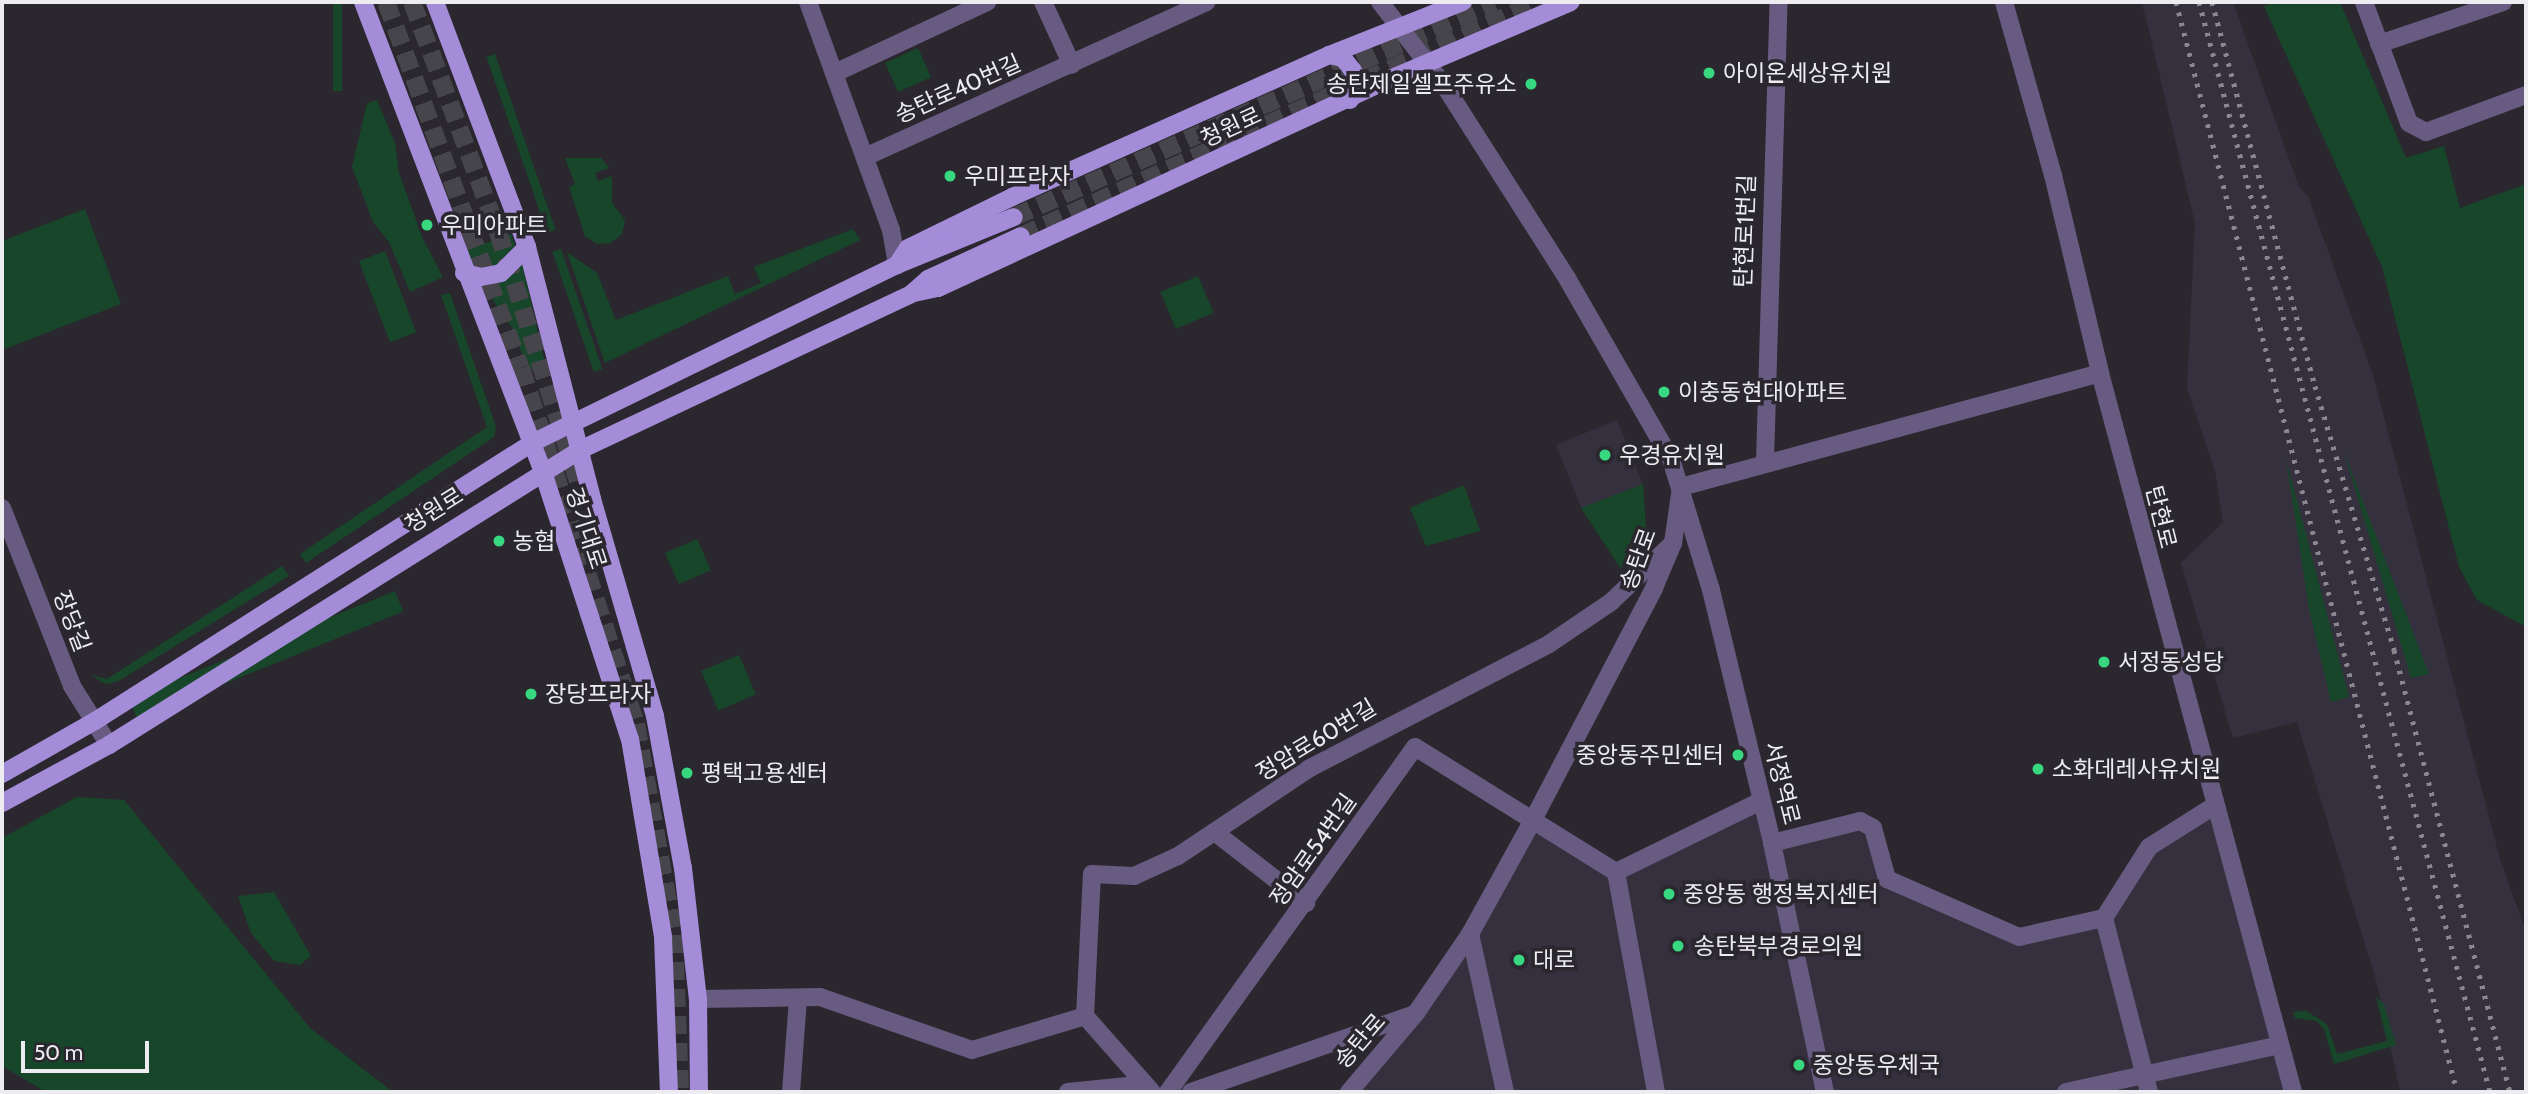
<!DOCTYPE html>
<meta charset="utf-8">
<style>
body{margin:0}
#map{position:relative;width:2528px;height:1094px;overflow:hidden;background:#2a272f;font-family:Cabin,"Noto Sans KR",sans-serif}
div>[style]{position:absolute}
.built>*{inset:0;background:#34303e;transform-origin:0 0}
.green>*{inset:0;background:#18462a;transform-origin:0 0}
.major-tunnel>*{height:18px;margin-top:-9px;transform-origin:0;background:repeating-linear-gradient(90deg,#47454c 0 18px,transparent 0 27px)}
.minor>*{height:18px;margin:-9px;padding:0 9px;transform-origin:9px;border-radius:9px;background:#675b81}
.major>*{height:18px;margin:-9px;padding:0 9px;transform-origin:9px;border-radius:9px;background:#a58cd9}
.rail>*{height:5px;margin-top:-2.5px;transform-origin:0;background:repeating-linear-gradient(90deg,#8a888e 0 3.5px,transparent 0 10.5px)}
.dots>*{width:19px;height:19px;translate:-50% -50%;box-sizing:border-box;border:4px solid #2a272f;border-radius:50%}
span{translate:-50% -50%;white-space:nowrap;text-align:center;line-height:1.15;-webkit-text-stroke:7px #2a272f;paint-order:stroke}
.poi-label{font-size:23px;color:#edecf1}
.left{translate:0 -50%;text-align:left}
.right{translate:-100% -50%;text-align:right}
.street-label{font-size:23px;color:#edecf1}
.frame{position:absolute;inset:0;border:4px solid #edecf1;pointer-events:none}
.scale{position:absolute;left:21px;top:1041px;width:128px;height:32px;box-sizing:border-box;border:4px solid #edecf1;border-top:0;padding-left:9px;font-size:21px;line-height:24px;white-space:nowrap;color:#edecf1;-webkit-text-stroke:5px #2a272f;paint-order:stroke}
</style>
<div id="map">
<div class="built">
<div style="clip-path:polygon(2142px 2px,2233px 2px,2299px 187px,2308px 196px,2373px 375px,2500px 859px,2526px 932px,2526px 1092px,2400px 1092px,2377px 984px,2297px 722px,2233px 738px,2181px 563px,2223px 522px,2215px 471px,2187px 389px,2195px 223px)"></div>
<div style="left:1617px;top:420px;width:69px;height:66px;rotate:68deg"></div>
<div style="clip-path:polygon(1761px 801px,1772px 843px,1860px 821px,1887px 879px,2019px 937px,2104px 918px,2149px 847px,2214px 806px,2290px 1092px,1349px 1092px,1416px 1013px,1534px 818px,1616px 872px)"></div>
</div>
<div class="green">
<div style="left:333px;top:2px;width:9px;height:89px"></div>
<div style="clip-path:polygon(2276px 2px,2340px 2px,2406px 158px,2444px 146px,2460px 208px,2526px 184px,2526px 627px,2477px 600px,2459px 567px,2382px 267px,2264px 6px)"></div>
<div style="left:918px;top:48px;width:32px;height:36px;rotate:66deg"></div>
<div style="left:495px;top:54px;width:186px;height:9px;rotate:71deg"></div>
<div style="clip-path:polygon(377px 100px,395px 143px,399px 173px,423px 239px,443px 277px,410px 292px,389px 242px,373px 222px,352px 167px,367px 103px)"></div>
<div style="clip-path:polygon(565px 158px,601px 158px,609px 168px,595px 173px,598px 181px,612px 176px,612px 203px,625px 220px,622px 234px,611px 243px,597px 244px,585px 236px,569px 187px,575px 184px)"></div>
<div style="clip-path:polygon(85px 209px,121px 304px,2px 350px,2px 241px)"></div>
<div style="clip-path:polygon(853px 229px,860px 240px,605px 363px,567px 252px,597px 273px,616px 320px,728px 276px,735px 294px,761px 283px,754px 267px)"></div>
<div style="clip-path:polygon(511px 234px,515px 246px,511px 259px,484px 270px,472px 264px,465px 251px)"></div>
<div style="left:561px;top:249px;width:127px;height:9px;rotate:71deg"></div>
<div style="left:385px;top:251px;width:87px;height:28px;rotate:69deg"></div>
<div style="clip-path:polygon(522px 262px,545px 364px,528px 371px,513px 329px,482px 284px)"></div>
<div style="left:1198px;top:276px;width:40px;height:41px;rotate:67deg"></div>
<div style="clip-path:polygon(450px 293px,496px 427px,494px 437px,306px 563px,300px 554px,487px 427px,441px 295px)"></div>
<div style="clip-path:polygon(2344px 452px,2429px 674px,2411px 678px)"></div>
<div style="clip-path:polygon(2286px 459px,2349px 697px,2331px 702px,2309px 609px)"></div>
<div style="clip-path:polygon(1643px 484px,1646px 528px,1621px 569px,1581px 508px)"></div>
<div style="clip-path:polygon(1464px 485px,1480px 531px,1426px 546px,1410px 508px)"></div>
<div style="left:697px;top:539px;width:34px;height:35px;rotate:66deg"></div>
<div style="clip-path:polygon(282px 566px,289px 576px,117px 682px,105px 684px,91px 675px,107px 679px)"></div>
<div style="left:395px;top:591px;width:22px;height:287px;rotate:68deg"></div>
<div style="left:739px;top:655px;width:43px;height:41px;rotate:67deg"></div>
<div style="clip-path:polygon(77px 797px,124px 800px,310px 1028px,393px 1092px,46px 1092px,2px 1066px,2px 838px)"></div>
<div style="clip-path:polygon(274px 892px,311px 956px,300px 965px,274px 961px,251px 933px,238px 896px)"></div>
<div style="clip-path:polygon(2376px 997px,2384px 1004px,2396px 1045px,2334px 1064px,2324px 1029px,2317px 1021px,2295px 1018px,2293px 1012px,2306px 1011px,2327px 1024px,2337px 1054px,2387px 1041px)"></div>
</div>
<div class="major-tunnel">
<div style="left:386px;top:2px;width:390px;rotate:69.8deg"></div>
<div style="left:521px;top:368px;width:374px;rotate:72.1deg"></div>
<div style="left:636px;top:724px;width:214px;rotate:79.8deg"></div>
<div style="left:674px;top:935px;width:157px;rotate:87.8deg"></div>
<div style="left:412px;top:2px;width:246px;rotate:69.5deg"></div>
<div style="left:498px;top:232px;width:288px;rotate:72.2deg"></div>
<div style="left:1014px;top:217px;width:526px;rotate:-24.13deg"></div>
<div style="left:1021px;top:236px;width:567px;rotate:-24.39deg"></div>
</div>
<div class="minor">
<div style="left:808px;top:2px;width:243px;rotate:70deg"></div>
<div style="left:891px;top:230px;width:36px;rotate:80deg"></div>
<div style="left:1043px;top:2px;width:69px;rotate:65.3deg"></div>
<div style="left:1380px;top:2px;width:105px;rotate:52.4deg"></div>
<div style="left:1444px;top:85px;width:231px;rotate:57.5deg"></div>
<div style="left:1568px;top:280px;width:207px;rotate:60.1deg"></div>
<div style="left:1671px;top:459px;width:137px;rotate:73deg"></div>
<div style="left:1711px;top:590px;width:260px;rotate:76.4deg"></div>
<div style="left:1772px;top:843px;width:255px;rotate:78deg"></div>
<div style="left:2004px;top:2px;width:180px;rotate:74.2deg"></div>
<div style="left:2053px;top:175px;width:204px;rotate:76.6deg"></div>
<div style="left:2364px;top:2px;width:129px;rotate:69.6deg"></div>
<div style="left:2409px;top:123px;width:19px;rotate:28deg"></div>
<div style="left:2426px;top:132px;width:107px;rotate:-20.3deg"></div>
<div style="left:2379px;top:44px;width:131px;rotate:-18.7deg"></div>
<div style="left:837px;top:72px;width:166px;rotate:-25deg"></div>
<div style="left:865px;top:157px;width:375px;rotate:-24.4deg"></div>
<div style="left:1765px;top:461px;width:459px;rotate:-88.3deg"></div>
<div style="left:1681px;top:487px;width:434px;rotate:-15.2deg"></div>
<div style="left:2100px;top:373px;width:744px;rotate:74.97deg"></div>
<div style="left:2px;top:508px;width:191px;rotate:68.5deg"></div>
<div style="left:72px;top:686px;width:70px;rotate:57.9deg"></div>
<div style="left:1217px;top:834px;width:113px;rotate:37.8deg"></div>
<div style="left:1772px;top:843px;width:91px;rotate:-14deg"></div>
<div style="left:1860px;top:821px;width:15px;rotate:28deg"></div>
<div style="left:1873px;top:828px;width:53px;rotate:74.6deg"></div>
<div style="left:1887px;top:879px;width:144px;rotate:23.7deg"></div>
<div style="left:2019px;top:937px;width:87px;rotate:-12.6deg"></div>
<div style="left:2104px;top:918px;width:84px;rotate:-57.6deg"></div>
<div style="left:2149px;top:847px;width:77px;rotate:-32.2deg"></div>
<div style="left:2104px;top:918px;width:180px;rotate:75.5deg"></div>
<div style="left:1470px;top:934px;width:162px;rotate:77.5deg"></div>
<div style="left:698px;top:999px;width:122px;rotate:-0.9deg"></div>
<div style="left:820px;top:997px;width:161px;rotate:19.2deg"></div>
<div style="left:972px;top:1050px;width:118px;rotate:-16.7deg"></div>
<div style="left:1085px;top:1016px;width:101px;rotate:48.6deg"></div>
<div style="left:1085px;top:1016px;width:142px;rotate:-87.2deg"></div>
<div style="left:1092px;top:874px;width:42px;rotate:2.7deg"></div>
<div style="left:1134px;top:876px;width:48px;rotate:-24.4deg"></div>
<div style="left:1178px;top:856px;width:159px;rotate:-33.7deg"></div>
<div style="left:1310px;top:768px;width:269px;rotate:-27.4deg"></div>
<div style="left:1549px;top:644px;width:75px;rotate:-34.1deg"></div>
<div style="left:1611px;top:602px;width:86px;rotate:-43.6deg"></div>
<div style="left:791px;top:1092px;width:94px;rotate:-85.7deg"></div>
<div style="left:1068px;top:1092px;width:77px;rotate:-5.9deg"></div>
<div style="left:1168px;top:1092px;width:424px;rotate:-54.4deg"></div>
<div style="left:1415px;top:747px;width:237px;rotate:31.9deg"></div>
<div style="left:1191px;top:1092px;width:237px;rotate:-19.2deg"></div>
<div style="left:1349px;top:1092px;width:104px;rotate:-49.7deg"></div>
<div style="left:1416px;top:1013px;width:96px;rotate:-55.6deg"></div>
<div style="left:1470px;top:934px;width:132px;rotate:-61.1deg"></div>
<div style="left:1534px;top:818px;width:259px;rotate:-62.4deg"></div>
<div style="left:1654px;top:588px;width:49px;rotate:-67.1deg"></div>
<div style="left:1673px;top:543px;width:49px;rotate:-81.9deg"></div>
<div style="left:1656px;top:1092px;width:224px;rotate:-100.3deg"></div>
<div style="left:1616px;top:872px;width:161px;rotate:-26.1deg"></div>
<div style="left:2066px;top:1092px;width:219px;rotate:-12.4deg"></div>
</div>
<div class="major">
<div style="left:363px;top:2px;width:503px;rotate:69.04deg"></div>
<div style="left:543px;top:472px;width:281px;rotate:72deg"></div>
<div style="left:630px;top:739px;width:201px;rotate:80.5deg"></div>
<div style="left:663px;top:937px;width:155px;rotate:87.8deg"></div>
<div style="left:435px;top:2px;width:262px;rotate:69.4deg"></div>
<div style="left:527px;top:247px;width:260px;rotate:75.5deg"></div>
<div style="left:592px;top:499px;width:226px;rotate:73.8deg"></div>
<div style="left:655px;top:716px;width:155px;rotate:79.6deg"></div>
<div style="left:683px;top:868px;width:132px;rotate:83.5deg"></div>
<div style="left:698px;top:999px;width:93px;rotate:89.4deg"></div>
<div style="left:1329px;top:55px;width:14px;rotate:12deg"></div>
<div style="left:1343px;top:58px;width:16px;rotate:52deg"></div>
<div style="left:1353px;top:71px;width:15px;rotate:70deg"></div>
<div style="left:1358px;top:85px;width:17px;rotate:118deg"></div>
<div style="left:897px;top:265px;width:20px;rotate:-57deg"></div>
<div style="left:908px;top:248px;width:116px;rotate:-26.1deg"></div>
<div style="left:1012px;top:197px;width:347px;rotate:-24.1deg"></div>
<div style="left:1329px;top:55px;width:144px;rotate:-21.6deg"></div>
<div style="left:464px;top:273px;width:17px;rotate:13deg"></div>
<div style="left:481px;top:277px;width:20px;rotate:-11deg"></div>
<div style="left:501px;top:273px;width:37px;rotate:-45deg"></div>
<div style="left:914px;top:293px;width:25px;rotate:-12deg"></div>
<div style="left:938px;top:288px;width:500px;rotate:-24.82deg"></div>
<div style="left:1392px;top:78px;width:194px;rotate:-23deg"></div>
<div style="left:2px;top:774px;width:107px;rotate:-29.7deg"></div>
<div style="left:95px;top:721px;width:518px;rotate:-32.46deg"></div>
<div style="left:532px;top:443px;width:406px;rotate:-26deg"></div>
<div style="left:897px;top:265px;width:126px;rotate:-22.3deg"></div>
<div style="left:2px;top:803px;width:122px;rotate:-28.5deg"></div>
<div style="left:109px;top:745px;width:556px;rotate:-32.06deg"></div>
<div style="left:580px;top:450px;width:366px;rotate:-25.2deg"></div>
<div style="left:911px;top:294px;width:23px;rotate:-41deg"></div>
<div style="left:928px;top:279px;width:102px;rotate:-24.8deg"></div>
</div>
<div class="rail">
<div style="left:2176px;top:2px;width:1126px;rotate:75.54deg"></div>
<div style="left:2199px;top:2px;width:1128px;rotate:75.05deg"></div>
<div style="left:2212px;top:2px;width:398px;rotate:75deg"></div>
<div style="left:2315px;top:386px;width:276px;rotate:73.3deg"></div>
<div style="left:2394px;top:650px;width:457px;rotate:75.3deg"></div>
</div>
<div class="dots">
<div style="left:1709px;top:73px;background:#37d880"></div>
<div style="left:1531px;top:84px;background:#37d880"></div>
<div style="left:950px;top:176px;background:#37d880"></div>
<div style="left:427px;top:225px;background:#37d880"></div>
<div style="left:1664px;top:392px;background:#37d880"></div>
<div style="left:1605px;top:455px;background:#37d880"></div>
<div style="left:499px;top:541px;background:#37d880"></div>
<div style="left:2104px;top:662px;background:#37d880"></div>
<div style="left:531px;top:694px;background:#37d880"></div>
<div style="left:1738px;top:755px;background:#37d880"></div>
<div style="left:2038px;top:769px;background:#37d880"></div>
<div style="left:687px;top:773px;background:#37d880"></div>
<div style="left:1669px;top:894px;background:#37d880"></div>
<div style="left:1678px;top:946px;background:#37d880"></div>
<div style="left:1519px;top:960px;background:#37d880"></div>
<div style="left:1799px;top:1065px;background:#37d880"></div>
</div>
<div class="poi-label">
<span class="left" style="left:1723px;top:73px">아이온세상유치원</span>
<span class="right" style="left:1517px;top:84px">송탄제일셀프주유소</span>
<span class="left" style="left:964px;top:176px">우미프라자</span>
<span class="left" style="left:441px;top:225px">우미아파트</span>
<span class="left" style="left:1678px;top:392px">이충동현대아파트</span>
<span class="left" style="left:1619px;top:455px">우경유치원</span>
<span class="left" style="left:513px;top:541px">농협</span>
<span class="left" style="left:2118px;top:662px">서정동성당</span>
<span class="left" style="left:545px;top:694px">장당프라자</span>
<span class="right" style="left:1724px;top:755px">중앙동주민센터</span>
<span class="left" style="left:2052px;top:769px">소화데레사유치원</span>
<span class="left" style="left:701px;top:773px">평택고용센터</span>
<span class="left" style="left:1683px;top:894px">중앙동 행정복지센터</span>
<span class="left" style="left:1694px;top:946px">송탄북부경로의원</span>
<span class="left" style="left:1533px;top:960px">대로</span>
<span class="left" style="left:1813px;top:1065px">중앙동우체국</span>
</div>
<div class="street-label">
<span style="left:958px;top:89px;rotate:-24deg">송탄로40번길</span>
<span style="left:1231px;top:127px;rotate:-25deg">청원로</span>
<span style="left:1745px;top:231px;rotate:-88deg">탄현로1번길</span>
<span style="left:434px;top:510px;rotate:-32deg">청원로</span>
<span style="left:2161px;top:517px;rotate:76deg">탄현로</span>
<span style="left:586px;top:528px;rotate:72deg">경기대로</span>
<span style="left:1638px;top:559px;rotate:-70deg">송탄로</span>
<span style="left:72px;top:621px;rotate:69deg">장당길</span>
<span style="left:1316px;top:740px;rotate:-31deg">정암로60번길</span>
<span style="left:1782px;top:783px;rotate:76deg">서정역로</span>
<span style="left:1313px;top:850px;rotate:-55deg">정암로54번길</span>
<span style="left:1360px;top:1041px;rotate:-49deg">송탄로</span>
</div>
<div class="frame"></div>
<div class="scale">50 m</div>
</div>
